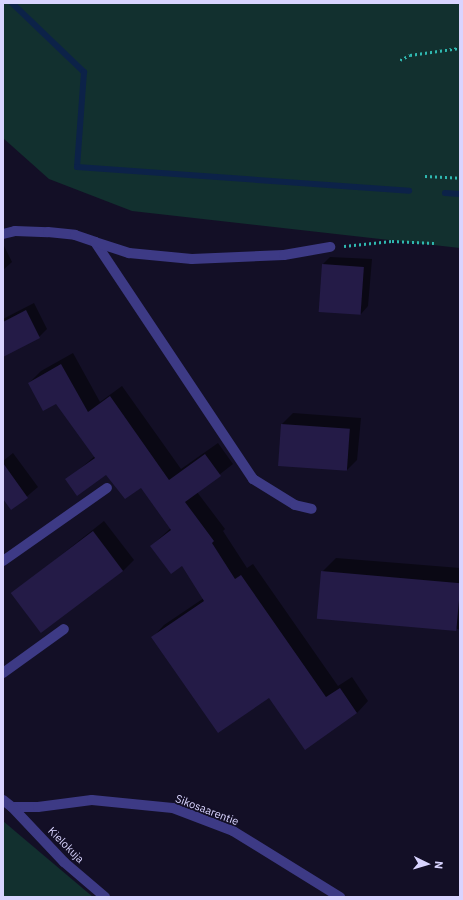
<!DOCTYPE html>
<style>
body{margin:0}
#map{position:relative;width:463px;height:900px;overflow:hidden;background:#130f26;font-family:"IBM Plex Sans",sans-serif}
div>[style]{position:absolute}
.green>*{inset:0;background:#12302f}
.shadow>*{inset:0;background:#0007}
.stream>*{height:6px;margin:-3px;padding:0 3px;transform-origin:3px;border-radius:3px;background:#0c2248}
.building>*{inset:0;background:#241b47;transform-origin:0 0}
.path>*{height:2.5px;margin-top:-1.25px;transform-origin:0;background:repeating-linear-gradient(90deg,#2fb8b0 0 2px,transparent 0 5px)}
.lane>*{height:10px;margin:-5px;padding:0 5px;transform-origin:5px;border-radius:5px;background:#3d3a85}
.street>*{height:10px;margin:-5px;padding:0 5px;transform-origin:5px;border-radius:5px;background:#3d3a85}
span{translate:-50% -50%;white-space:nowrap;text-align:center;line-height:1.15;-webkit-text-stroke:3.5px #130f26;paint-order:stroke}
.street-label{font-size:11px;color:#d9d4ff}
.frame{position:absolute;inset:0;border:4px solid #d9d4ff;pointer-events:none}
.north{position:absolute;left:407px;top:844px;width:40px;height:40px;-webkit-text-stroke:3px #130f26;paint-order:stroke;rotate:95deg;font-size:11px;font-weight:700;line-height:16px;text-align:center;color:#d9d4ff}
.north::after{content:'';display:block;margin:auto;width:14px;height:18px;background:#d9d4ff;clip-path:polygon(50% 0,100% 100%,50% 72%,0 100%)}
</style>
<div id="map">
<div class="green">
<div style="clip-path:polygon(3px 3px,460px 3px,460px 248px,132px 211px,49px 179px,3px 138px)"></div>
<div style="clip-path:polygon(3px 821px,93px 897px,3px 897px)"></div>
</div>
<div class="shadow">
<div style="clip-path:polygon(3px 244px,12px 262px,3px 270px)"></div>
<div style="clip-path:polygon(330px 257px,372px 259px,368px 306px,361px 314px,323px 264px)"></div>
<div style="clip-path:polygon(34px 303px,47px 329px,39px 337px,3px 354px,3px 319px)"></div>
<div style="clip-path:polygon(73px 353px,100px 402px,122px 386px,181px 469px,218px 443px,233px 464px,197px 492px,225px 529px,223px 531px,247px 568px,253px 564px,338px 686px,352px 677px,368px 701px,357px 713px,269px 696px,153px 637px,164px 625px,204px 598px,182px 564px,151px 546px,171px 528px,141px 486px,107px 473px,67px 480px,95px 456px,56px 402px,29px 383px,41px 371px)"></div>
<div style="clip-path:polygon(293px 413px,361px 418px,357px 460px,346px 471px,282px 424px)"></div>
<div style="clip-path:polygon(13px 453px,38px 487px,12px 509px,5px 500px,3px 501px,3px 461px)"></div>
<div style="clip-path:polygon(104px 521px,134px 560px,123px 571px,12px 594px)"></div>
<div style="clip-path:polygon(336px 558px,460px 568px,460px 630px,322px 572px)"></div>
</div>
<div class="stream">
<div style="left:12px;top:3px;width:100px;rotate:43.8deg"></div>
<div style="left:84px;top:72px;width:95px;rotate:94.2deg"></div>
<div style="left:77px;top:167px;width:333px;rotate:4.1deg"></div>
<div style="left:445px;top:193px;width:15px;rotate:4deg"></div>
</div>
<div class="building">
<div style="left:322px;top:264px;width:42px;height:48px;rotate:4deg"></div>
<div style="clip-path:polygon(26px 310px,40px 338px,3px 357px,3px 322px)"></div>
<div style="clip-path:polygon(61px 364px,88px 412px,110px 396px,169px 480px,205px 454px,221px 476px,185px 502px,214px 541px,212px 543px,235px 579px,241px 575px,326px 697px,340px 688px,357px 713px,305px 750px,269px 698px,218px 733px,151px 637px,204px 601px,182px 566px,171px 574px,150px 546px,171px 530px,141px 488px,125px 499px,106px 475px,77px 496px,65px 479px,95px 458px,56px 404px,43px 411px,28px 383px)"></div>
<div style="left:281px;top:424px;width:69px;height:42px;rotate:4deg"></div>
<div style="clip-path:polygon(3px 463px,28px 498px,11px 510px,3px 499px)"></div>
<div style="left:93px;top:531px;width:50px;height:103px;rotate:53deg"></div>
<div style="left:321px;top:571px;width:140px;height:48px;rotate:5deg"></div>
</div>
<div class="path">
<div style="left:400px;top:60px;width:11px;rotate:-27deg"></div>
<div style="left:410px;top:55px;width:50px;rotate:-8deg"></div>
<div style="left:425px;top:176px;width:35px;rotate:3deg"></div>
<div style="left:344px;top:246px;width:48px;rotate:-5.9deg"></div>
<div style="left:392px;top:241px;width:42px;rotate:2.7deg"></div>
</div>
<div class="lane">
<div style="left:3px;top:234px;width:12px;rotate:-14deg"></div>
<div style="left:15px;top:231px;width:33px;rotate:2deg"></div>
<div style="left:48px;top:232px;width:27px;rotate:6deg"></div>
<div style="left:75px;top:235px;width:21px;rotate:19deg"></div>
<div style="left:95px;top:242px;width:285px;rotate:56.3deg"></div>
<div style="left:253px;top:479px;width:49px;rotate:31.8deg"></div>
<div style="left:295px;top:505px;width:17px;rotate:13deg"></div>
<div style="left:95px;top:242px;width:36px;rotate:18deg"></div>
<div style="left:129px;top:253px;width:63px;rotate:5.4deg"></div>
<div style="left:192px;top:259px;width:92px;rotate:-2.5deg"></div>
<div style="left:284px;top:255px;width:47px;rotate:-9.9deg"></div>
<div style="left:3px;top:561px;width:127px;rotate:-35.1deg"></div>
<div style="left:3px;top:673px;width:75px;rotate:-35.8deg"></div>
</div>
<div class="street">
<div style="left:3px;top:800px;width:11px;rotate:38deg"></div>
<div style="left:12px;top:807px;width:26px"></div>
<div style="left:38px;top:807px;width:54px;rotate:-7.4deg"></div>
<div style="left:92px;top:800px;width:81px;rotate:5.6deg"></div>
<div style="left:173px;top:808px;width:64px;rotate:21deg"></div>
<div style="left:233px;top:831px;width:126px;rotate:31.7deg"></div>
<div style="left:12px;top:807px;width:76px;rotate:46.6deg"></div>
<div style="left:64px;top:862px;width:54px;rotate:40.5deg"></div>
</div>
<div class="street-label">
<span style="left:207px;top:810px;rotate:21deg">Sikosaarentie</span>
<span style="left:66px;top:845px;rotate:45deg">Kielokuja</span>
</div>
<div class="frame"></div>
<div class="north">N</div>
</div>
